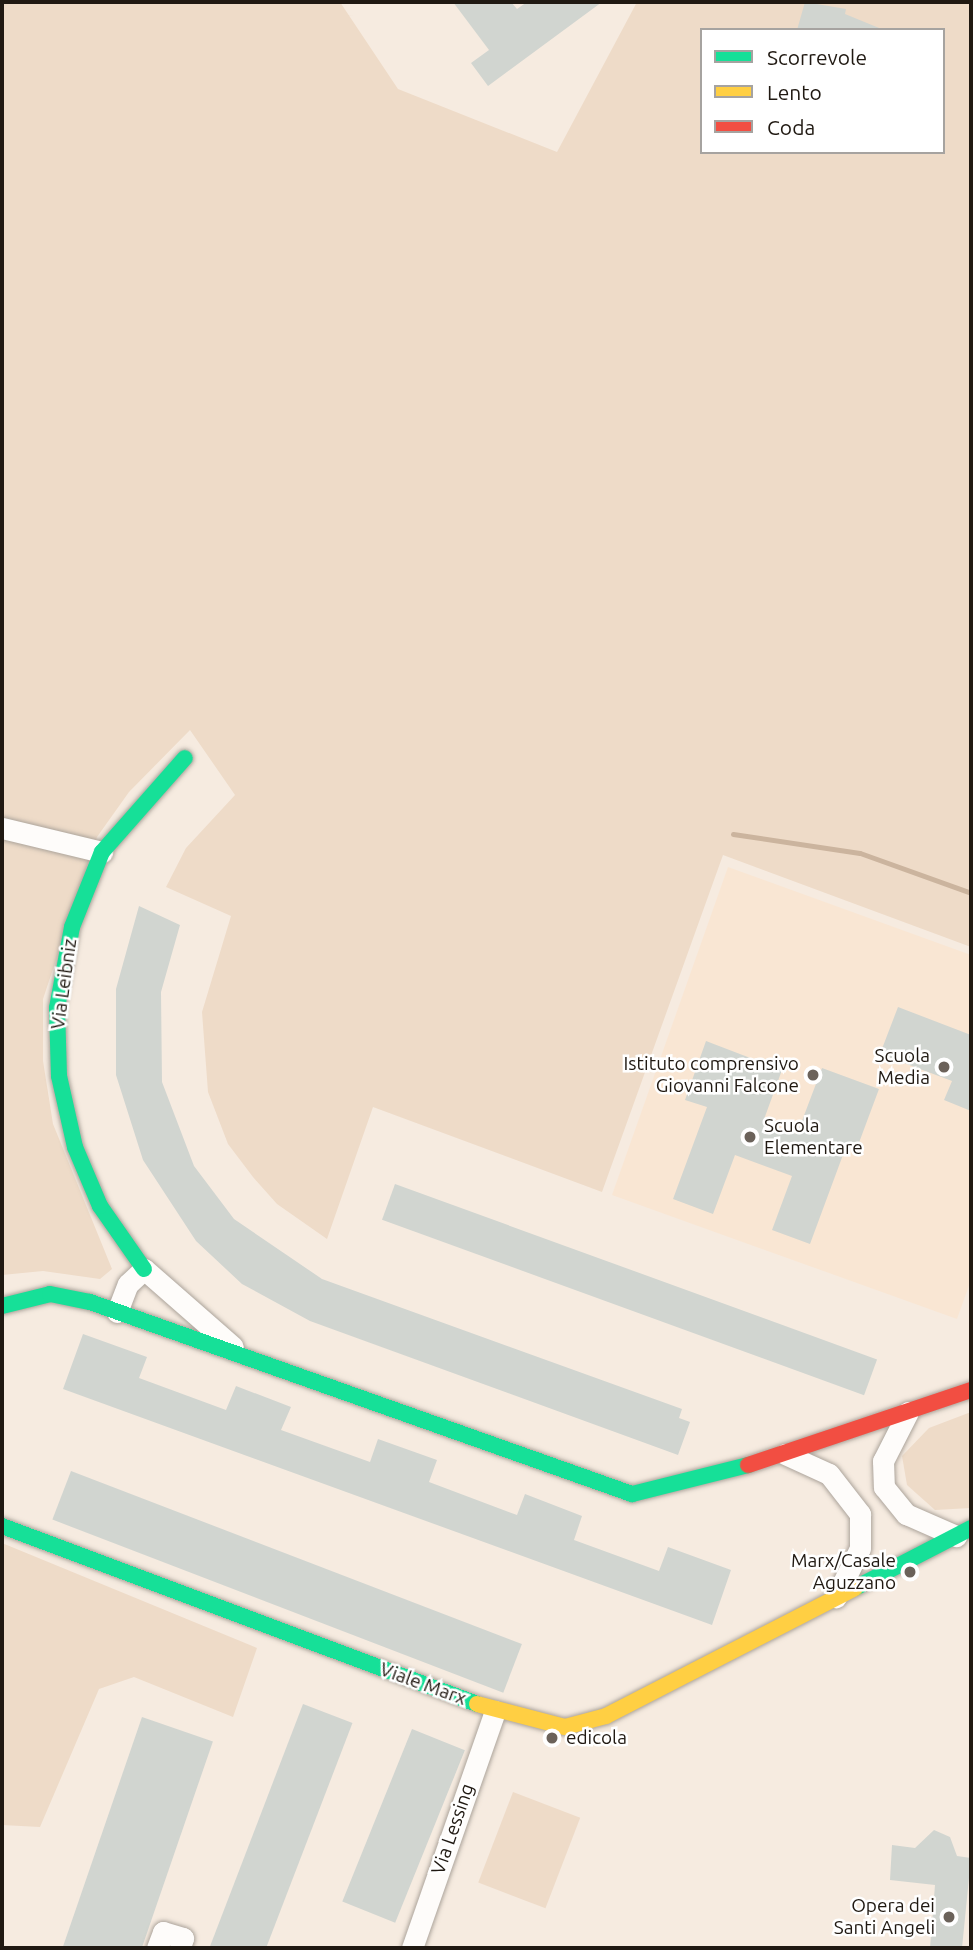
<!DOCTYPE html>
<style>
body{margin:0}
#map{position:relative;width:973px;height:1950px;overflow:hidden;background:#f6ebe0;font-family:Ubuntu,sans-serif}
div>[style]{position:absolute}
.built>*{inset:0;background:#f9e6d3}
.green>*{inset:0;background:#eedbc8;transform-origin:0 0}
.stream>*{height:5px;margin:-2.5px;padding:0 2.5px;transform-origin:2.5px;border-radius:2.5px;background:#cbb49e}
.building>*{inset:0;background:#d1d5d0;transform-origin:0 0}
.roads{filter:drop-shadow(0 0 2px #aca49b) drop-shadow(0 0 2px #aca49b)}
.street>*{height:21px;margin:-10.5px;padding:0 10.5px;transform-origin:10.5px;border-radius:10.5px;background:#fefcfa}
.fast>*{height:16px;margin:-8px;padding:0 8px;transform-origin:8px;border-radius:8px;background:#16e098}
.slow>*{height:16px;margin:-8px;padding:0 8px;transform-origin:8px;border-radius:8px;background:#ffcf43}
.jam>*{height:16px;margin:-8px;padding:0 8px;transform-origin:8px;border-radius:8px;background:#f24e42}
.dots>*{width:19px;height:19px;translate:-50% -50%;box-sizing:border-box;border:4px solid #fff;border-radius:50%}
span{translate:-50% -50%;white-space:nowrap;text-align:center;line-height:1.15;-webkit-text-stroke:5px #fff;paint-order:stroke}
.street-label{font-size:19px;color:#201912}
.poi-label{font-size:19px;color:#201912}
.right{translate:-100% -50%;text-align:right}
.left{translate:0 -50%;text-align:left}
.frame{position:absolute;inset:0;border:4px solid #201912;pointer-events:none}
.legend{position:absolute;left:700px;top:28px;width:245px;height:126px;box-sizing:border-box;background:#fff;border:2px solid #a6a3a0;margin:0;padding:9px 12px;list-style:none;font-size:21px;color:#201912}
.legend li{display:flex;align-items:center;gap:14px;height:35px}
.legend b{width:35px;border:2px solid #a6a3a0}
</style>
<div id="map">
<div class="built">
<div style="clip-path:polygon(728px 867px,971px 955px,971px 1280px,957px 1319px,612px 1195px)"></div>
</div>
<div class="green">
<div style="clip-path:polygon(evenodd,2px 2px,340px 2px,398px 89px,557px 152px,637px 2px,971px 2px,971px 947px,723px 855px,602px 1192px,373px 1107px,327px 1239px,277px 1204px,253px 1177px,228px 1144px,208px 1092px,202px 1012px,231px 916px,166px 887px,186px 848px,235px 795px,190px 730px,129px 792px,97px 837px,43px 999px,43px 1061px,53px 1124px,112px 1269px,100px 1279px,43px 1271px,2px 1275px,2px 2px,702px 30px,943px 30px,943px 152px,702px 152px,702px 30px)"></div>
<div style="clip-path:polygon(971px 1412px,971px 1508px,935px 1510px,907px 1485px,902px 1456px,929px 1428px)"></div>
<div style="clip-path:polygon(2px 1543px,257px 1648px,233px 1717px,134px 1677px,99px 1689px,40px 1827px,2px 1825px)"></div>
<div style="left:513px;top:1792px;width:72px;height:97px;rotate:21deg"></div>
</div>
<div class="stream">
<div style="left:733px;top:834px;width:128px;rotate:8.5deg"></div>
<div style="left:860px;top:853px;width:118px;rotate:19.8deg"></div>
</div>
<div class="building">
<div style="clip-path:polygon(453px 2px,511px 2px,517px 9px,527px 2px,602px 2px,488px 86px,471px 63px,489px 50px)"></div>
<div style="clip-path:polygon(805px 2px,846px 9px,845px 14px,884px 30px,797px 30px)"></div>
<div style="clip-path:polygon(139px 906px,180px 925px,161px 992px,162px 1082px,194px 1166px,234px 1219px,322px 1279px,682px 1409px,679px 1418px,690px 1422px,678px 1455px,310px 1321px,242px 1284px,196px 1241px,143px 1160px,116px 1075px,116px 989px)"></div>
<div style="clip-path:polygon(898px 1007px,971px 1035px,971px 1111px,944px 1100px,952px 1081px,880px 1054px)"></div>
<div style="clip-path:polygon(706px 1041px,782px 1070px,763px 1122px,797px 1134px,822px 1068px,879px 1089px,857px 1148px,847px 1144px,810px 1244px,772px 1230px,792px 1176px,735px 1155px,713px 1214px,673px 1199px,707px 1107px,685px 1100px)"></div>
<div style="left:395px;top:1184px;width:513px;height:38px;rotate:20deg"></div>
<div style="clip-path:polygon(83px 1334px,147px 1357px,139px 1378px,226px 1410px,236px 1386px,291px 1407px,281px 1430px,370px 1462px,378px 1439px,437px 1460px,429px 1482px,517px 1515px,525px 1494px,582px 1516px,574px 1540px,659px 1571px,668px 1547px,731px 1570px,712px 1625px,63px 1389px)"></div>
<div style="left:71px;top:1471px;width:483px;height:52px;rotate:21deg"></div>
<div style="left:303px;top:1704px;width:53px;height:261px;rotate:21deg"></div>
<div style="left:142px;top:1717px;width:75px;height:245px;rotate:19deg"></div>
<div style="left:412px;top:1729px;width:57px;height:186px;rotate:22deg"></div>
<div style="clip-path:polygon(934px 1830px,950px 1837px,957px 1856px,971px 1858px,962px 1948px,930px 1948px,935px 1885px,890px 1880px,892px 1845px,915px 1848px)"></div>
</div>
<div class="roads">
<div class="street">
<div style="left:2px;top:828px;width:103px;rotate:13.5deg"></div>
<div style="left:117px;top:1312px;width:30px;rotate:-69deg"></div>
<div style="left:128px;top:1284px;width:22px;rotate:-43deg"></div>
<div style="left:144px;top:1269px;width:118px;rotate:41.2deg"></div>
<div style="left:908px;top:1412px;width:55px;rotate:117deg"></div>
<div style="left:883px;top:1461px;width:26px;rotate:88deg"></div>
<div style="left:884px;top:1487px;width:35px;rotate:51deg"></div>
<div style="left:906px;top:1514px;width:55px;rotate:23.7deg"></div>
<div style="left:785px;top:1454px;width:48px;rotate:24.4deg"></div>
<div style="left:829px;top:1474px;width:51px;rotate:52.2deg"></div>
<div style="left:860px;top:1514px;width:34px;rotate:90deg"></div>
<div style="left:860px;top:1548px;width:55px;rotate:116.1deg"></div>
<div style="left:157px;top:1948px;width:17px;rotate:-69deg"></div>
<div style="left:163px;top:1932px;width:21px;rotate:17deg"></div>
<div style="left:183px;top:1938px;width:10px;rotate:107deg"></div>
<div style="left:412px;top:1948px;width:251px;rotate:-70.7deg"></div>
</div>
<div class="fast">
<div style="left:144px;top:1269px;width:77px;rotate:-124.9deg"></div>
<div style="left:100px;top:1206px;width:64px;rotate:-113deg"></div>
<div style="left:75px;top:1147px;width:73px;rotate:-102.7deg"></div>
<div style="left:59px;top:1076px;width:68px;rotate:-91.7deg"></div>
<div style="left:57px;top:1008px;width:82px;rotate:-79.5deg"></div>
<div style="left:72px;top:927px;width:81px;rotate:-68.2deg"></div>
<div style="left:102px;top:852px;width:125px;rotate:-48.6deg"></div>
<div style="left:2px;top:1306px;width:49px;rotate:-14deg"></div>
<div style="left:50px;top:1294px;width:41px;rotate:11.3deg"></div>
<div style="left:90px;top:1302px;width:575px;rotate:19.51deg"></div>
<div style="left:632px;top:1494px;width:120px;rotate:-14deg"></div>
<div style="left:2px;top:1526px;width:507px;rotate:20.54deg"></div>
<div style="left:855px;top:1588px;width:131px;rotate:-27.3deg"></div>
</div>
<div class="slow">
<div style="left:477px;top:1704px;width:91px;rotate:14.6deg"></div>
<div style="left:565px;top:1727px;width:42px;rotate:-15deg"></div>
<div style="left:606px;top:1716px;width:280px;rotate:-27.2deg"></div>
</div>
<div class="jam">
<div style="left:748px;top:1465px;width:235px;rotate:-18.6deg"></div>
</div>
</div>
<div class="dots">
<div style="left:944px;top:1067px;background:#6b625a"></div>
<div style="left:813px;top:1075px;background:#6b625a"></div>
<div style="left:750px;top:1137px;background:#6b625a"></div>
<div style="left:910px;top:1572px;background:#6b625a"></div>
<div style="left:552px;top:1738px;background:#6b625a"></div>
<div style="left:949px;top:1917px;background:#6b625a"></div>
</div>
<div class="street-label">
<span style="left:64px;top:984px;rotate:-82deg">Via Leibniz</span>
<span style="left:423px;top:1684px;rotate:20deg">Viale Marx</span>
<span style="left:453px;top:1829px;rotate:-71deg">Via Lessing</span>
</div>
<div class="poi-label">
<span class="right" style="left:930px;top:1067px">Scuola<br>Media</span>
<span class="right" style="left:799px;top:1075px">Istituto comprensivo<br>Giovanni Falcone</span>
<span class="left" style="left:764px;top:1137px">Scuola<br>Elementare</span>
<span class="right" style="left:896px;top:1572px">Marx/Casale<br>Aguzzano</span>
<span class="left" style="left:566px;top:1738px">edicola</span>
<span class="right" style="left:935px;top:1917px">Opera dei<br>Santi Angeli</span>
</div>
<div class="frame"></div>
<ul class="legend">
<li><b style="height:9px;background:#16e098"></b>Scorrevole</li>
<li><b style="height:9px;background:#ffcf43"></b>Lento</li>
<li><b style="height:9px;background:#f24e42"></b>Coda</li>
</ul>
</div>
